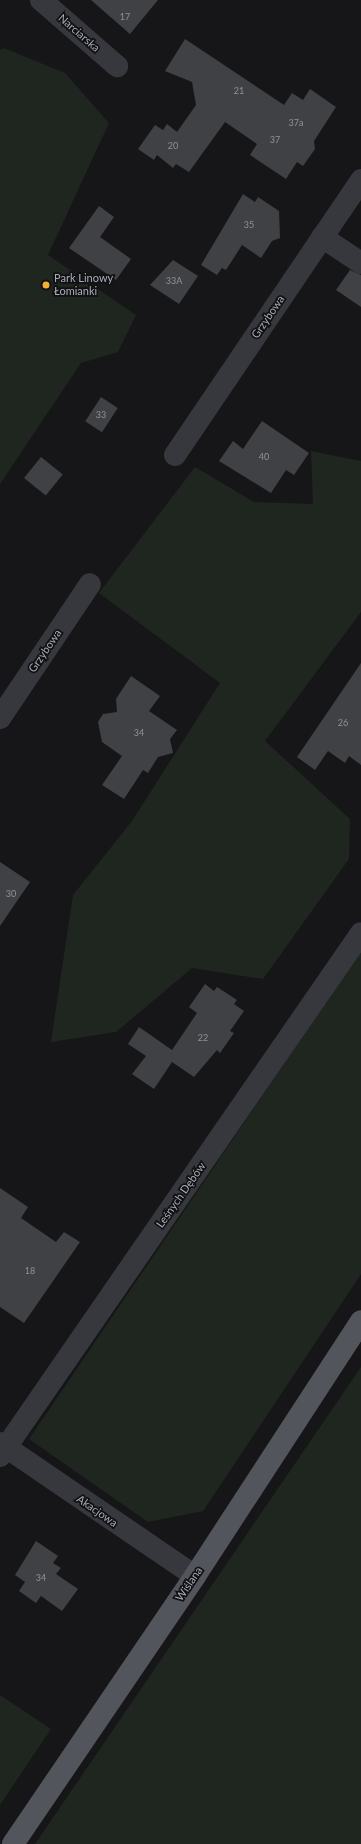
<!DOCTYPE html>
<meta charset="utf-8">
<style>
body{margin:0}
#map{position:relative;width:361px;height:1844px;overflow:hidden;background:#161618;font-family:Lato,sans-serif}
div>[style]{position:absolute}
.green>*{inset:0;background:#1e261f}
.building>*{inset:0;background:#404145;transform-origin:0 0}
.minor>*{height:22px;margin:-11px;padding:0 11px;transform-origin:11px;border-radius:11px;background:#37383d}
.major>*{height:22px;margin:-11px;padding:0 11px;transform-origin:11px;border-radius:11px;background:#53555c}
.dots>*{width:11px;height:11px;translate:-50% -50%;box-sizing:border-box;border:2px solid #111113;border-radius:50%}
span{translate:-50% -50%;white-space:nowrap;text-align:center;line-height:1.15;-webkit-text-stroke:3.5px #111113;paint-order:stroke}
.number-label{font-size:9px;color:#8e929b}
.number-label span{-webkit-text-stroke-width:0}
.street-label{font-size:11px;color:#a8adb8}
.poi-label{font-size:11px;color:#a8adb8}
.left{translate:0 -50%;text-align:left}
</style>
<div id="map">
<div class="green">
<div style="clip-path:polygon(4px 48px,65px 73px,109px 123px,48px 255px,136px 315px,118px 352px,81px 363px,0 484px,0 50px)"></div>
<div style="clip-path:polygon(311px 451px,361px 461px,361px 612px,265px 741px,350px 819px,349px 859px,263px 979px,192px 968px,116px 1032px,51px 1042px,73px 895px,132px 821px,220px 683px,99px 593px,195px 467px,254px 502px,313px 504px)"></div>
<div style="clip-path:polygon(361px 951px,361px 1274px,203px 1511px,148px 1522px,29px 1439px)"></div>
<div style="clip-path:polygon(361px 1367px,361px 1844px,35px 1844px)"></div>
<div style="clip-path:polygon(0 1695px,51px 1729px,0 1805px)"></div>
</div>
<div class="building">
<div style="clip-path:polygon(91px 0,158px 0,130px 34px)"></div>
<div style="clip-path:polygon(185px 39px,284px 105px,292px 93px,303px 100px,310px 89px,336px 107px,314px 141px,315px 149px,303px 166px,297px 162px,286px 179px,250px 155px,257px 144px,225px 122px,189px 172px,176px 164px,173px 168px,157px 155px,154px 160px,138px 149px,155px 125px,163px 130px,167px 124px,177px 132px,196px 105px,192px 82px,165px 71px)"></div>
<div style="clip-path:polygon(243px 194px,255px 202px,258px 197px,279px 211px,280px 238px,272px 241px,261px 258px,242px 245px,226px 270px,222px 268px,217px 275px,201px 265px)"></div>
<div style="clip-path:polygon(99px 206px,114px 217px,100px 237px,131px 259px,116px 280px,69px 248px)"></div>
<div style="clip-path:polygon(173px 260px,198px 276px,179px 304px,150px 285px)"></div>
<div style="clip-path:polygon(350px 270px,361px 275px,361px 307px,336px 290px)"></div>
<div style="left:101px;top:397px;width:20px;height:29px;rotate:33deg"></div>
<div style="clip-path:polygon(262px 421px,309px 453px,294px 475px,286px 470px,271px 493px,219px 461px,233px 441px,243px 449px)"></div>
<div style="left:41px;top:457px;width:28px;height:27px;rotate:39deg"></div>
<div style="clip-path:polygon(361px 663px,361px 765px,349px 756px,345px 763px,328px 751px,315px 770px,297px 757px)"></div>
<div style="clip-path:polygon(131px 676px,160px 696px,149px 711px,177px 730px,170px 739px,173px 753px,158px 757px,148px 773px,143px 770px,124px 799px,102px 785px,122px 756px,102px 742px,98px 722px,103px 714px,117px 712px,116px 699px)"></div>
<div style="clip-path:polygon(0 862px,30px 882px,0 926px)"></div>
<div style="clip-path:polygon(205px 984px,214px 991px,217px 987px,237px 1000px,234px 1004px,244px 1011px,230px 1031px,234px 1033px,220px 1053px,217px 1050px,194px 1077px,172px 1062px,154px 1089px,132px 1074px,146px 1056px,128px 1044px,139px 1027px,172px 1050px,197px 1013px,189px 1007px)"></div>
<div style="clip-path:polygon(0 1188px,28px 1207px,21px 1218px,56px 1242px,64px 1232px,80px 1242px,24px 1323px,0 1307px)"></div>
<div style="clip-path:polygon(36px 1541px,58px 1556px,53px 1563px,61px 1568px,56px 1574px,78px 1589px,62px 1611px,41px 1596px,36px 1603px,19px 1591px,25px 1582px,15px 1575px)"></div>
</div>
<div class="minor">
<div style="left:41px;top:0;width:101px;rotate:41deg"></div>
<div style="left:322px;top:237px;width:47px;rotate:33.7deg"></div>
<div style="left:175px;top:455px;width:332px;rotate:-55.9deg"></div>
<div style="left:0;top:718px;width:161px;rotate:-56.1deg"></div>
<div style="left:0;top:1443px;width:236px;rotate:34.3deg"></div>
<div style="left:0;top:1456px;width:635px;rotate:-55.38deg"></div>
</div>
<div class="major">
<div style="left:13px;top:1844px;width:324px;rotate:-55.8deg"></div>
<div style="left:195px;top:1576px;width:304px;rotate:-56.9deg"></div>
</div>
<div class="dots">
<div style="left:46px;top:285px;background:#f2b134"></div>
</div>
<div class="number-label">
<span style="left:125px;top:17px">17</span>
<span style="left:239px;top:91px">21</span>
<span style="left:296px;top:123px">37a</span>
<span style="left:275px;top:140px">37</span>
<span style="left:173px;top:146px">20</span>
<span style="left:249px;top:225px">35</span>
<span style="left:174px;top:281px">33A</span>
<span style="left:101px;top:415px">33</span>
<span style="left:264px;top:457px">40</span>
<span style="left:343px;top:723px">26</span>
<span style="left:139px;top:733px">34</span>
<span style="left:11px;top:894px">30</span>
<span style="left:203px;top:1038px">22</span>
<span style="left:30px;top:1271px">18</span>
<span style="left:41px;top:1578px">34</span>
</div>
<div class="street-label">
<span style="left:79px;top:33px;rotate:41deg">Narciarska</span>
<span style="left:268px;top:317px;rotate:-56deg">Grzybowa</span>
<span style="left:45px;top:651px;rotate:-56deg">Grzybowa</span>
<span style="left:181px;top:1195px;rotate:-55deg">Leśnych Dębów</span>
<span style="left:97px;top:1511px;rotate:35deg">Akacjowa</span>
<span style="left:189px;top:1584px;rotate:-56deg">Wiślana</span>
</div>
<div class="poi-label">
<span class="left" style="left:54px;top:285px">Park Linowy<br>Łomianki</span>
</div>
</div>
